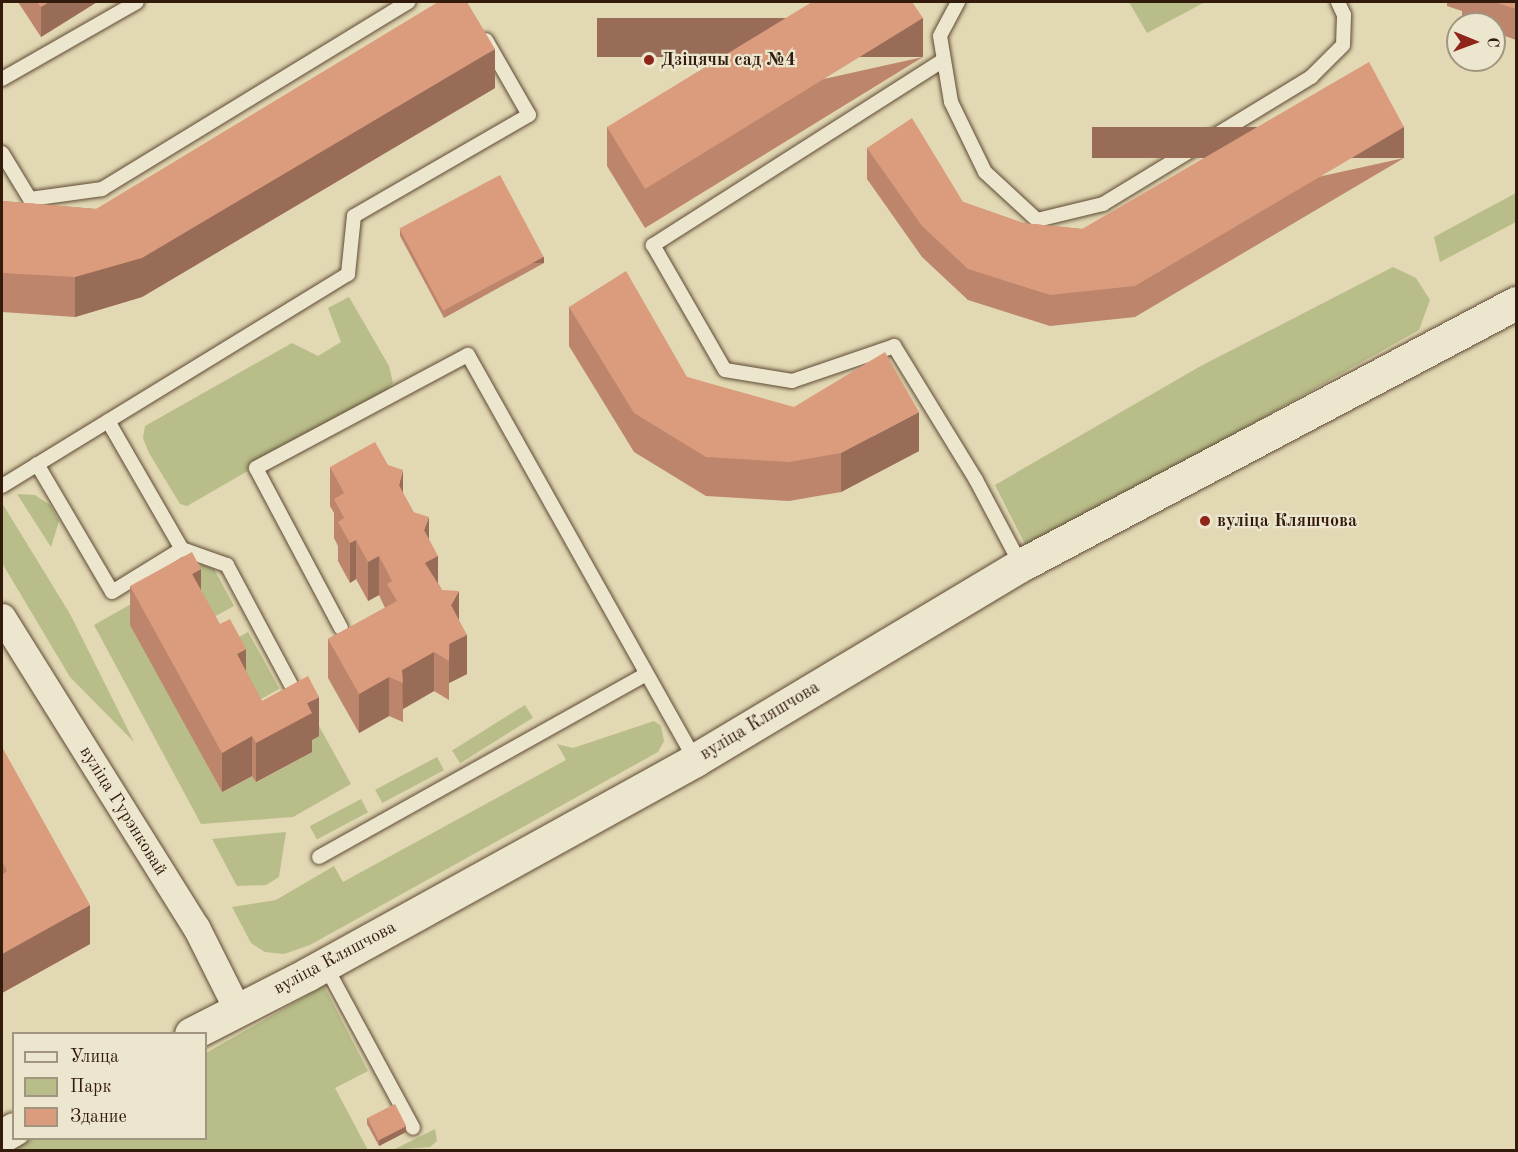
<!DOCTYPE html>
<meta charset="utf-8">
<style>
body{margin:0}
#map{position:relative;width:1518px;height:1152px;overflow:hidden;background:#e2d8b3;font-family:"Old Standard TT",serif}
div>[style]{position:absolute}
.green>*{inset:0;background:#b8bd89;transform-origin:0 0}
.roads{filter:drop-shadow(0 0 2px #5f4a35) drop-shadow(0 0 2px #5f4a35)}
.lane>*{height:14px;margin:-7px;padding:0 7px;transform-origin:7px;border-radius:7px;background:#ece6ce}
.street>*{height:27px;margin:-13.5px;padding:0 13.5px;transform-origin:13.5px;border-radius:13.5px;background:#ece6ce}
.secondary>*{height:33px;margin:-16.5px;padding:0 16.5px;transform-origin:16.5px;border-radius:16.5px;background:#ece6ce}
.wall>*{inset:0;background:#bc856c}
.shaded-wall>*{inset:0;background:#996c58;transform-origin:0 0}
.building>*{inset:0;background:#db9b7d;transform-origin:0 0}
.dots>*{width:16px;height:16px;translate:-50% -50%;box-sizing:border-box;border:3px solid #ece6ce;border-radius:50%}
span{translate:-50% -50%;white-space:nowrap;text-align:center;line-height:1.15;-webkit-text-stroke:4.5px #ece6ce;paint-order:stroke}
.poi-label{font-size:18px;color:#331b0b;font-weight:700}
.left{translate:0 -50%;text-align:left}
.street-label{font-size:18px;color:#331b0b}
.frame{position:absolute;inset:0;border:3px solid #331b0b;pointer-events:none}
.legend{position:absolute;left:12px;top:1032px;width:195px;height:108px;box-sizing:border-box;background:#ece6ce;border:2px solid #a29580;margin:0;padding:8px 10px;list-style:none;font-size:18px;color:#331b0b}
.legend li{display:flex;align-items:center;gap:12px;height:30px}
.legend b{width:30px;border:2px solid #a29580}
.north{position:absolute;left:1446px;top:12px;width:60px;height:60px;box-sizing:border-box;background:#ece6ce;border:2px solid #a29580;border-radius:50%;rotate:91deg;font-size:16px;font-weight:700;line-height:24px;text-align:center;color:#331b0b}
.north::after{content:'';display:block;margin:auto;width:21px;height:27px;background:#8f2418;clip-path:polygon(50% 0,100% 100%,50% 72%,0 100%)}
</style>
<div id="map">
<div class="green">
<div style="clip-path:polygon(1129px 2px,1205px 2px,1147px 33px)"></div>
<div style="clip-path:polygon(1516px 193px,1516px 222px,1440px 262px,1434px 237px)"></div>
<div style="clip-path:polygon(1393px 267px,1416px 278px,1430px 300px,1419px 330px,1028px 550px,995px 485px,1199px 367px)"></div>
<div style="clip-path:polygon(349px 297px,389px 366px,393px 383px,385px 392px,187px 506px,180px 504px,149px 453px,143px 438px,145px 426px,292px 343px,318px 356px,341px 342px,328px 308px)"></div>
<div style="clip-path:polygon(17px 494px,35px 495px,50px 505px,59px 521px,51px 547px)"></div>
<div style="clip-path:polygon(2px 503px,70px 614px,134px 742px,70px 677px,2px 563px)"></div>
<div style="clip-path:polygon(202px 564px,214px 569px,234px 606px,199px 625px,131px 625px,222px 792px,252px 776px,257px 782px,312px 752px,304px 699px,351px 784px,293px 817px,201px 824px,94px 625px)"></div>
<div style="left:248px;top:632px;width:65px;height:40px;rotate:61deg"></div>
<div style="left:525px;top:705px;width:15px;height:86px;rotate:58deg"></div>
<div style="clip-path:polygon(654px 721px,661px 726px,664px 741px,658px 752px,310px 945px,284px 954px,265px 952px,251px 943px,232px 907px,276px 900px,334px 866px,343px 882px,566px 760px,557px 744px,573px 748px)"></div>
<div style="left:437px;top:757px;width:15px;height:70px;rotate:62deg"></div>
<div style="left:361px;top:799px;width:15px;height:58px;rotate:62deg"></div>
<div style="clip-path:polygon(286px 832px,279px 877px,266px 885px,237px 886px,212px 839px)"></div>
<div style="clip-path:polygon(324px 986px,368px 1071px,335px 1088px,368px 1150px,10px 1150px,32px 1139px,206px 1138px,206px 1053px)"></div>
<div style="clip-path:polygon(435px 1129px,437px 1141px,430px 1147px,393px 1150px)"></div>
</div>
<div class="roads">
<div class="lane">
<div style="left:958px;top:2px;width:38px;rotate:118deg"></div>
<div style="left:940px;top:36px;width:67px;rotate:80.5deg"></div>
<div style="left:951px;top:102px;width:78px;rotate:64.1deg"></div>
<div style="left:985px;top:172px;width:71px;rotate:42.7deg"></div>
<div style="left:1037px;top:220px;width:68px;rotate:-13.6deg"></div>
<div style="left:1103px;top:204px;width:244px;rotate:-31.4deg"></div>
<div style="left:1311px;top:77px;width:45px;rotate:-45deg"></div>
<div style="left:1343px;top:45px;width:30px;rotate:-88deg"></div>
<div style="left:1344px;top:15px;width:14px;rotate:-115deg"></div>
<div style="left:942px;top:61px;width:343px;rotate:147.5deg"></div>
<div style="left:653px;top:245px;width:144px;rotate:60.1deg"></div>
<div style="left:725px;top:370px;width:68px;rotate:9.3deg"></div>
<div style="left:792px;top:381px;width:108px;rotate:-18.9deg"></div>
<div style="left:894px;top:346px;width:157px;rotate:58.5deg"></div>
<div style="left:976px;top:480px;width:96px;rotate:62.1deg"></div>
<div style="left:2px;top:79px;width:155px;rotate:-29.7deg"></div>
<div style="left:2px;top:153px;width:54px;rotate:58.7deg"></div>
<div style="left:30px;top:199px;width:73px;rotate:-7.9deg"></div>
<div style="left:102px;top:189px;width:359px;rotate:-31.4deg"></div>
<div style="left:108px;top:421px;width:148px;rotate:60deg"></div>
<div style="left:182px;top:549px;width:48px;rotate:19.6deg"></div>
<div style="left:227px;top:565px;width:146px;rotate:61.9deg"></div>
<div style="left:37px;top:464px;width:148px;rotate:59.6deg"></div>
<div style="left:112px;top:592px;width:82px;rotate:-31.6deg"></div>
<div style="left:2px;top:486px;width:406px;rotate:-31.5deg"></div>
<div style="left:348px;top:274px;width:58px;rotate:-84.1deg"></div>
<div style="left:354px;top:216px;width:202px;rotate:-30deg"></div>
<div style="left:529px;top:115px;width:86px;rotate:-119.8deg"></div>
<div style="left:341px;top:628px;width:181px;rotate:-118deg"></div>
<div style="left:256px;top:468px;width:240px;rotate:-28.1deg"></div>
<div style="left:468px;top:355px;width:464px;rotate:60.7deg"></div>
<div style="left:319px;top:857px;width:373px;rotate:-29.2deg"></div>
<div style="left:325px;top:965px;width:185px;rotate:61.6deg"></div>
</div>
<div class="street">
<div style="left:2px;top:617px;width:366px;rotate:58deg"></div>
<div style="left:196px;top:927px;width:92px;rotate:63.4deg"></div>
</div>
<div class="secondary">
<div style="left:191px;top:1034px;width:131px;rotate:-27.1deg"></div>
<div style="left:308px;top:974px;width:442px;rotate:-28.9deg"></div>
<div style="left:695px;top:760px;width:380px;rotate:-30.9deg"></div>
<div style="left:1021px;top:565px;width:560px;rotate:-27.89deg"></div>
<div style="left:2px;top:1136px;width:14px;rotate:-30deg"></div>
</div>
</div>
<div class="wall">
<div style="clip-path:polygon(18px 2px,97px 2px,41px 37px)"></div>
<div style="clip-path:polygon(1447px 2px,1516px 2px,1516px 40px,1494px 32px,1494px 24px,1470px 24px,1462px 22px,1462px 11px,1447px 6px)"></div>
<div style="clip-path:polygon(923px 57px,645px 228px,607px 166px,607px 127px)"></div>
<div style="clip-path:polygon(495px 88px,142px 297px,75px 317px,2px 312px,2px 201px,96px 209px)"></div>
<div style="clip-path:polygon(867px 148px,963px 202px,1023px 223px,1082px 229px,1404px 158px,1135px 317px,1050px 326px,968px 300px,922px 257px,867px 179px)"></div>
<div style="clip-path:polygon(400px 230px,544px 263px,444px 318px,400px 236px)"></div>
<div style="clip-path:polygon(569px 307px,687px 377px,919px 451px,841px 492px,789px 501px,706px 496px,634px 452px,569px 346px)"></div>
<div style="clip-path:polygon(330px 467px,403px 493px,429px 540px,438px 583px,459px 620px,467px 674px,449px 683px,449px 700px,434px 691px,403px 709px,403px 722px,389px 716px,359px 733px,328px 678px,328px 639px,385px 608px,379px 595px,368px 601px,356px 579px,350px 583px,338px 561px,338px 546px,334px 538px,334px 513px,330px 506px)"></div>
<div style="clip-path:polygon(130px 586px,201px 591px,262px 701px,319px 736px,312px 740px,312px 752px,256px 782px,252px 776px,222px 792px,130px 625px)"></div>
<div style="clip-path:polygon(2px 747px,90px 944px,2px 993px)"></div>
<div style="clip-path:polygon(367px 1118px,406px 1132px,379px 1146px,367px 1124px)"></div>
</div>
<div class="shaded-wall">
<div style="clip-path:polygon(49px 2px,97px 2px,41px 37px,41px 7px)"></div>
<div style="left:923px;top:18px;width:39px;height:326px;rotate:90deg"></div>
<div style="clip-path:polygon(495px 49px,495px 88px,142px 297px,75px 317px,75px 277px)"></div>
<div style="left:1404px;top:127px;width:31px;height:312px;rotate:90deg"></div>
<div style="left:544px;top:257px;width:6px;height:114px;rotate:90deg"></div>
<div style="clip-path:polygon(919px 412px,919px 451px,841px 492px,841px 453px)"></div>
<div style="clip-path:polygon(403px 470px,403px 509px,399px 485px)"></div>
<div style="clip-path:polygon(429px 517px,429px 556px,438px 556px,438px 595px,425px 602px,424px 530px)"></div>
<div style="clip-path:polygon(356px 540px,356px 579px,350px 583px,350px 543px)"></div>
<div style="clip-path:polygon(379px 556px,379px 595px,368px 601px,368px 562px)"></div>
<div style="clip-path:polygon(201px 569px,201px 608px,192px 574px)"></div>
<div style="clip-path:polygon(459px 591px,459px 630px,467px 635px,467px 674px,449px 683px,449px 700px,449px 661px,451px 605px)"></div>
<div style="clip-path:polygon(246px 649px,246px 688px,237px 654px)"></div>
<div style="clip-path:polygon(434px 652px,434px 691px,403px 709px,402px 670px)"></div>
<div style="clip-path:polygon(389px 677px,389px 716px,359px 733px,359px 694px)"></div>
<div style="clip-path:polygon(319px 697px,319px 736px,312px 740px,312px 752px,256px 782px,256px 743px,307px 703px)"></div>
<div style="clip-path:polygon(252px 736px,252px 776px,222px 792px,222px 753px)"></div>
<div style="clip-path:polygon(90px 905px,90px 944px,2px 993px,2px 954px)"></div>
<div style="clip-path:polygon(406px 1126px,406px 1132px,379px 1146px,379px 1140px)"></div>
</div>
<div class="building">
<div style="clip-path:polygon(37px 2px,49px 2px,41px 7px)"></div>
<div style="clip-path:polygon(438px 2px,467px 2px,495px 49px,142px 258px,75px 277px,2px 273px,2px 201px,96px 209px)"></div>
<div style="clip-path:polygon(812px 2px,912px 2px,923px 18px,645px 189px,607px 127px)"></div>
<div style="clip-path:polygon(1494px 2px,1516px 2px,1516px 9px)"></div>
<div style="clip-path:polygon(1369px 62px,1404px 127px,1135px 286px,1050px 295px,968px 269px,922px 226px,867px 148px,912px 118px,963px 202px,1023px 223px,1082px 229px)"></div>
<div style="left:500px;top:175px;width:93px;height:114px;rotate:62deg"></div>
<div style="clip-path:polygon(626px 271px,687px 377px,794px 407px,885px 352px,919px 412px,841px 453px,789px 462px,706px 457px,634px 413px,569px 307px)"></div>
<div style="clip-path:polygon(375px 442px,388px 465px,403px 470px,399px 485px,413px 512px,429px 517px,424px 530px,438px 556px,425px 563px,442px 590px,459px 591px,451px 605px,467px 635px,449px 644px,449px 661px,434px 652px,402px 670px,403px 683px,389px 677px,359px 694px,328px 639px,397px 601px,387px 584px,392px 581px,379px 556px,368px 562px,356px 540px,350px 543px,338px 522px,344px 518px,334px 499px,344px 493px,330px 467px)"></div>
<div style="clip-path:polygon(192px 552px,201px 569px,192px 574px,220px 624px,230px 619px,246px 649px,237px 654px,262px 701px,308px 676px,319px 697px,307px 703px,312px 713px,256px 743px,252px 736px,222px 753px,130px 586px)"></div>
<div style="clip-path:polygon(2px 747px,90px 905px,2px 954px,2px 875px,7px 871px,2px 861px)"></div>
<div style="left:395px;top:1104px;width:25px;height:31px;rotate:63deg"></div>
</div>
<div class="dots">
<div style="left:649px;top:60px;background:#8f2418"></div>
<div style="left:1205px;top:521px;background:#8f2418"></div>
</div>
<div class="poi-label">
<span class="left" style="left:661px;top:60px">Дзіцячы сад №4</span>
<span class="left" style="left:1217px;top:521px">вуліца Кляшчова</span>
</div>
<div class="street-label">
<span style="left:760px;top:721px;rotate:-31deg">вуліца Кляшчова</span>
<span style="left:123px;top:811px;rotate:58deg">вуліца Гурэнковай</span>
<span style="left:335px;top:958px;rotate:-28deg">вуліца Кляшчова</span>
</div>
<div class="frame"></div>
<ul class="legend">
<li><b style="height:8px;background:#ece6ce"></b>Улица</li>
<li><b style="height:16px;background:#b8bd89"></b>Парк</li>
<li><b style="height:16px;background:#db9b7d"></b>Здание</li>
</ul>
<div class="north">С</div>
</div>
